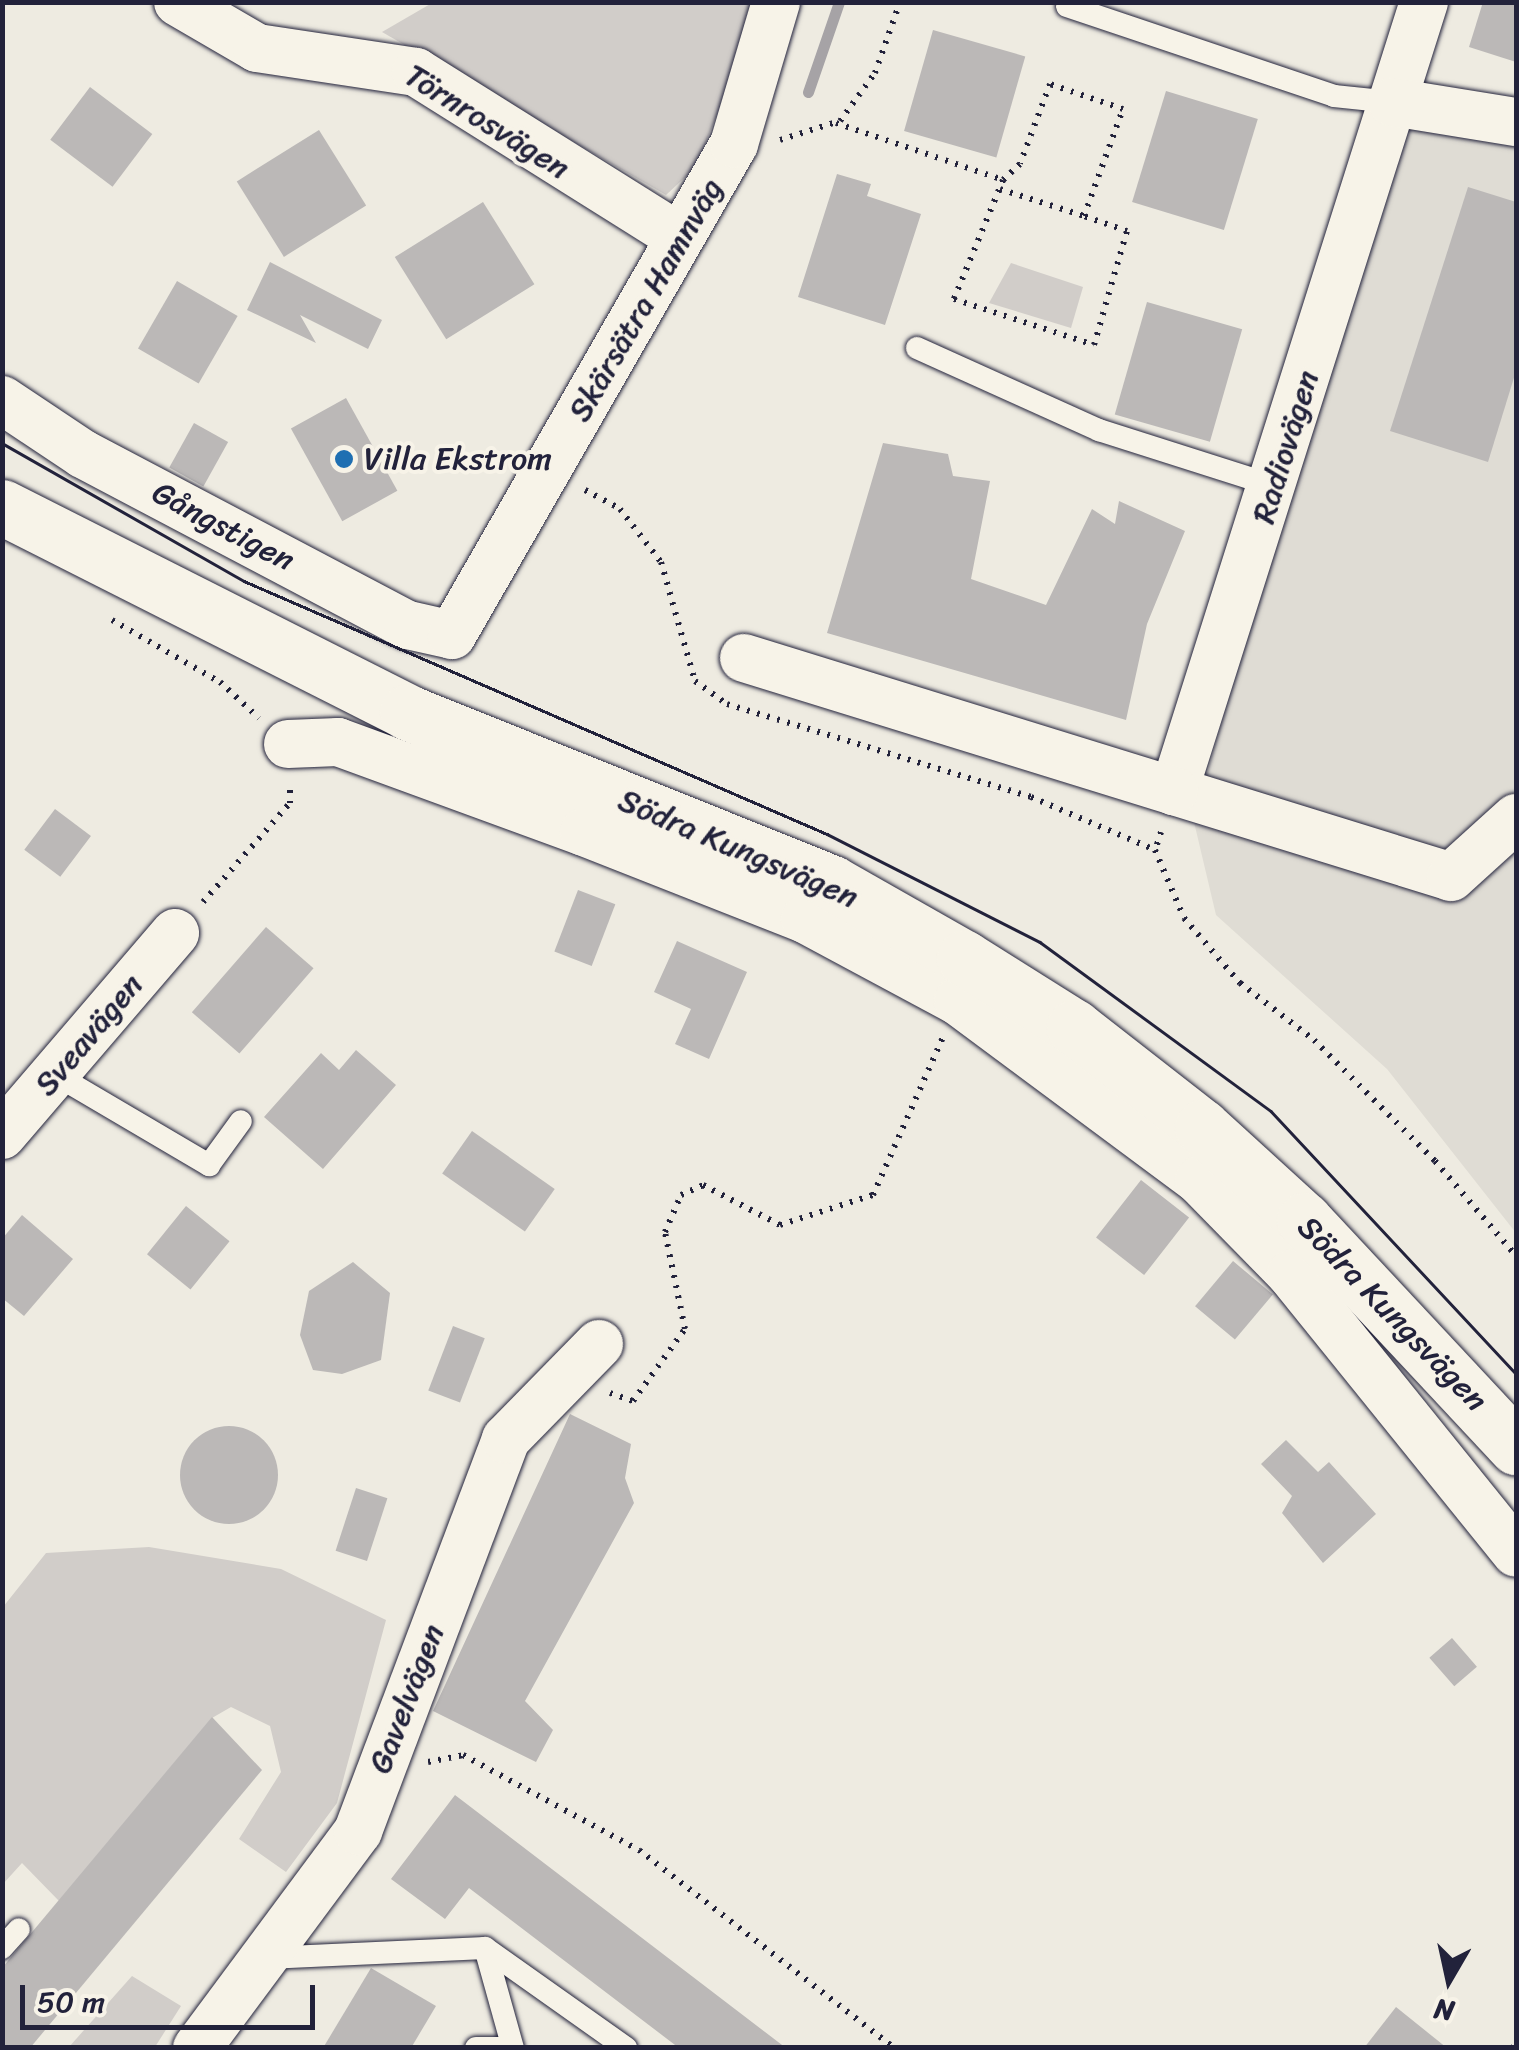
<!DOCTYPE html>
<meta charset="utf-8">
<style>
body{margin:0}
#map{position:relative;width:1519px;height:2050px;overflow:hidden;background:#eeebe1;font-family:Sriracha,sans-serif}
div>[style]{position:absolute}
.built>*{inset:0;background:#dfdcd4}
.green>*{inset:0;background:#d1cdc9}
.stream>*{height:11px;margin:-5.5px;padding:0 5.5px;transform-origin:5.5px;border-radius:5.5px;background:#a6a3a6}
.building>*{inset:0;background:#bbb8b7;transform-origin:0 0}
.round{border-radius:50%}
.path>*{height:6px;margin-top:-3px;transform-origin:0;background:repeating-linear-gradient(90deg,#22223b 0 2.5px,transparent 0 10.5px)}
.roads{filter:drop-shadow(0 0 2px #22223b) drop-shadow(0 0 2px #22223b)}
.lane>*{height:22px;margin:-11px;padding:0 11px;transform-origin:11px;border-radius:11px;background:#f7f3e8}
.street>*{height:48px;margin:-24px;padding:0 24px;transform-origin:24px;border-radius:24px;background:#f7f3e8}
.secondary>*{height:55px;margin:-27.5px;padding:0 27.5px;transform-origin:27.5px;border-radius:27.5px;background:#f7f3e8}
.tram>*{height:2.5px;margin:-1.25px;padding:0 1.25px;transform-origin:1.25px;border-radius:1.25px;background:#22223b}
.dots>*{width:28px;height:28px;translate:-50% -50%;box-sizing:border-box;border:5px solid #f7f3e8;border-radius:50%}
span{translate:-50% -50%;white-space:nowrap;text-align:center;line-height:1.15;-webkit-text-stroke:8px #f7f3e8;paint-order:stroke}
.street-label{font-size:32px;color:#22223b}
.poi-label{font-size:32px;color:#22223b}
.left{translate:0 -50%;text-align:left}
.frame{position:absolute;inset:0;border:5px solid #22223b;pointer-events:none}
.north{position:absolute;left:1399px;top:1930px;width:100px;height:100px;-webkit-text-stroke:8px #f7f3e8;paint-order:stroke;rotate:189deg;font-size:28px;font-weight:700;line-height:40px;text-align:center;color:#22223b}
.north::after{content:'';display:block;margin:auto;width:35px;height:45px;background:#22223b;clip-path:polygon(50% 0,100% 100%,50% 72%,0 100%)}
.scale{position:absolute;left:20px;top:1985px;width:295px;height:45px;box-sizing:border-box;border:5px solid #22223b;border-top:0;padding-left:12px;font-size:30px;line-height:35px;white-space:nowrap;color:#22223b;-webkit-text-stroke:8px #f7f3e8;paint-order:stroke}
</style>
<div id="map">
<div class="built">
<div style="clip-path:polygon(1392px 102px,1516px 140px,1516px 1233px,1387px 1069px,1216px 915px,1194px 822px)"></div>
</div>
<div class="green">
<div style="clip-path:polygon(432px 3px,763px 3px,695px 168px,666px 195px,382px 32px)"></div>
<div style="clip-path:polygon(1011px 263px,1083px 287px,1071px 328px,989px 303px)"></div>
<div style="clip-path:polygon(149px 1547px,281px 1569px,386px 1620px,337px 1803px,286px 1872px,239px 1839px,281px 1772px,270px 1726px,231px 1707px,212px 1718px,59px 1901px,22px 1863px,3px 1884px,3px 1607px,46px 1553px)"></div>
<div style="clip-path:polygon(132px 1976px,181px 2006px,155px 2047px,69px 2047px)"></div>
</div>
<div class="stream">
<div style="left:808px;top:92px;width:95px;rotate:-71deg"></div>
</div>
<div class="building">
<div style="clip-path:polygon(1483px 2px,1516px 2px,1516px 62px,1469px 47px)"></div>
<div style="left:933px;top:30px;width:96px;height:105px;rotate:16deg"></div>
<div style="left:90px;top:87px;width:78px;height:66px;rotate:37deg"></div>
<div style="left:1166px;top:91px;width:96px;height:116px;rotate:17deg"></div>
<div style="left:319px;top:130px;width:89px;height:97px;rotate:58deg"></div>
<div style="clip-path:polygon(837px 174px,871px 184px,867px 196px,921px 214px,885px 325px,798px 297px)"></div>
<div style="clip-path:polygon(1468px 187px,1516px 202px,1516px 371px,1488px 462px,1390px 431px)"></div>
<div style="left:483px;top:202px;width:97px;height:104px;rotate:58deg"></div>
<div style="clip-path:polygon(270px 262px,382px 320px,368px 349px,300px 315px,316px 343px,247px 310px)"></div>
<div style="left:177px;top:281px;width:70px;height:78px;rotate:30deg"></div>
<div style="left:1147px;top:302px;width:99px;height:117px;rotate:16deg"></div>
<div style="left:346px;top:398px;width:106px;height:63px;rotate:61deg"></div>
<div style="left:194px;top:423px;width:39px;height:51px;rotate:29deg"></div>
<div style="clip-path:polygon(883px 443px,948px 454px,953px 476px,990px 481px,971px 579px,1046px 605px,1092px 509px,1115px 524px,1119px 501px,1185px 531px,1147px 624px,1126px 720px,827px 633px)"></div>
<div style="left:55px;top:809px;width:45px;height:51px;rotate:37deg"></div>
<div style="left:578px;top:890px;width:40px;height:66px;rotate:21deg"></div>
<div style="left:266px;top:927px;width:63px;height:113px;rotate:41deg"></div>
<div style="clip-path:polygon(677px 941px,747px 972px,709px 1059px,675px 1044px,691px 1009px,654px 992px)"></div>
<div style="clip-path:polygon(356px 1050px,396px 1085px,323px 1169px,264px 1117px,321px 1053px,339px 1070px)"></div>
<div style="left:472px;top:1131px;width:101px;height:52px;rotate:35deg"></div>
<div style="left:1141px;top:1180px;width:61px;height:73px;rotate:38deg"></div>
<div style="left:186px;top:1206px;width:56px;height:62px;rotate:39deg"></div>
<div style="clip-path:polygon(22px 1215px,73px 1259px,24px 1316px,2px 1298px,2px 1239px)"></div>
<div style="left:1233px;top:1261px;width:52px;height:59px;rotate:40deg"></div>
<div style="clip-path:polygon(353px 1262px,390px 1293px,381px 1360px,342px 1374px,313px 1370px,300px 1335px,309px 1291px)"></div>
<div style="left:453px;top:1326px;width:34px;height:69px;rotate:21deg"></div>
<div style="clip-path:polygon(570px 1414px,631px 1444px,625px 1478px,634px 1503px,525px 1701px,553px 1730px,536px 1762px,433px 1711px)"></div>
<div class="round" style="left:180px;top:1426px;width:98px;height:98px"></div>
<div style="clip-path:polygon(1286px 1440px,1318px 1472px,1329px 1462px,1376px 1514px,1323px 1563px,1282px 1513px,1292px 1496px,1261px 1464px)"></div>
<div style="left:356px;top:1488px;width:33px;height:66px;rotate:18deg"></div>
<div style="left:1452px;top:1638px;width:38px;height:30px;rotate:49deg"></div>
<div style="clip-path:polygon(212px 1717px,262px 1770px,30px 2048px,2px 2048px,2px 1968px)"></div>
<div style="clip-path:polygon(455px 1795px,786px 2048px,679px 2048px,469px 1888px,445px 1919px,391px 1879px)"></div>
<div style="clip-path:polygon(371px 1968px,436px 2006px,411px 2048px,323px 2048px)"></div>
<div style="clip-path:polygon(1396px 2007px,1447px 2048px,1364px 2048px)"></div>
</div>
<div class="path">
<div style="left:836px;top:123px;width:176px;rotate:18.8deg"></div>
<div style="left:1003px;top:180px;width:129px;rotate:112.4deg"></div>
<div style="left:954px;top:299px;width:147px;rotate:18.2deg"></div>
<div style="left:1094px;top:345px;width:119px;rotate:-73.9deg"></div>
<div style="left:1127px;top:231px;width:46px;rotate:-160.8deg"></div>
<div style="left:1084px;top:216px;width:114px;rotate:-70deg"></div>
<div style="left:1123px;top:109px;width:77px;rotate:-161.1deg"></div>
<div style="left:1050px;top:84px;width:85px;rotate:110.6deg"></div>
<div style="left:1020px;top:164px;width:23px;rotate:137deg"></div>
<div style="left:780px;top:140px;width:63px;rotate:-17.6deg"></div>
<div style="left:840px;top:121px;width:59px;rotate:-53.9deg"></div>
<div style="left:875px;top:73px;width:75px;rotate:-70.6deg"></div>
<div style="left:1000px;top:189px;width:88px;rotate:17.8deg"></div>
<div style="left:585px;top:490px;width:40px;rotate:28deg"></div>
<div style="left:620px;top:509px;width:67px;rotate:52.3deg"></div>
<div style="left:661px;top:562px;width:124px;rotate:74.1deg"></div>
<div style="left:695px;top:681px;width:39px;rotate:36deg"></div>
<div style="left:727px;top:704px;width:318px;rotate:17deg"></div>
<div style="left:1031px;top:797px;width:135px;rotate:23.1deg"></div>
<div style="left:112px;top:620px;width:125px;rotate:29.9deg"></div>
<div style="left:220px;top:682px;width:53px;rotate:42.7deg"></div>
<div style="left:1161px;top:832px;width:19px;rotate:108deg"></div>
<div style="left:1155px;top:850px;width:74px;rotate:66.9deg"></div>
<div style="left:1184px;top:918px;width:86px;rotate:49.3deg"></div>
<div style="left:1240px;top:983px;width:93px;rotate:37.6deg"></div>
<div style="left:1314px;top:1040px;width:171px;rotate:45deg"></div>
<div style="left:1435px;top:1161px;width:125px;rotate:49.5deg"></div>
<div style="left:203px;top:902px;width:132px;rotate:-48.7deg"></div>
<div style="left:290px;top:803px;width:15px;rotate:-90deg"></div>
<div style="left:610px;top:1393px;width:24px;rotate:19deg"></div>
<div style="left:633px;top:1401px;width:89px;rotate:-54.2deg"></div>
<div style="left:685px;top:1329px;width:99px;rotate:-101.7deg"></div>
<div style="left:665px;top:1232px;width:40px;rotate:-66.6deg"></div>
<div style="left:681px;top:1195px;width:24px;rotate:-24deg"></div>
<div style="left:703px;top:1185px;width:87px;rotate:27.5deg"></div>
<div style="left:780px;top:1225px;width:98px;rotate:-17.9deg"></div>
<div style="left:873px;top:1195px;width:171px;rotate:-66.1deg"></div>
<div style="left:428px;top:1762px;width:36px;rotate:-11deg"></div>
<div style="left:463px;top:1755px;width:200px;rotate:28.4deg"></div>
<div style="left:639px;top:1850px;width:323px;rotate:37.8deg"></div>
<div style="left:1513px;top:2048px;width:6px;rotate:-59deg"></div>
</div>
<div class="roads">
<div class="lane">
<div style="left:1067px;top:6px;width:282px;rotate:18.6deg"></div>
<div style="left:1334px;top:96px;width:58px;rotate:5.9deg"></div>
<div style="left:917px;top:348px;width:200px;rotate:24.3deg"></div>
<div style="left:1099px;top:430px;width:184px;rotate:17.7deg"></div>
<div style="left:56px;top:1075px;width:178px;rotate:30.5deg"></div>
<div style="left:209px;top:1165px;width:54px;rotate:-54deg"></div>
<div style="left:2px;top:1948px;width:25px;rotate:-48deg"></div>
<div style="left:485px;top:1948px;width:104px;rotate:74.4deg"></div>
<div style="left:267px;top:1958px;width:218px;rotate:-2.6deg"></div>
<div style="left:485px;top:1948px;width:173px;rotate:35.3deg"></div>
<div style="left:476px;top:2048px;width:23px"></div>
</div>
<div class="street">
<div style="left:178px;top:2px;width:91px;rotate:30.2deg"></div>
<div style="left:257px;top:48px;width:161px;rotate:8.6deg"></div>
<div style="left:416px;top:72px;width:307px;rotate:32.1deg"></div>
<div style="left:1424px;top:2px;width:828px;rotate:107.58deg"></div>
<div style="left:1174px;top:791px;width:290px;rotate:17.2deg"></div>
<div style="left:1451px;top:877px;width:88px;rotate:-42.2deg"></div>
<div style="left:1392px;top:102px;width:126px;rotate:9.2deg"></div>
<div style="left:2px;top:400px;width:97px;rotate:33.7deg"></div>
<div style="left:83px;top:454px;width:367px;rotate:27.8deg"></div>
<div style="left:408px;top:625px;width:45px;rotate:12.8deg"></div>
<div style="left:452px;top:635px;width:566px;rotate:-60.13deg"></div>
<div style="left:734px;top:144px;width:148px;rotate:-73.5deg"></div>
<div style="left:744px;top:658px;width:450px;rotate:17.2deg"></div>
<div style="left:288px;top:744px;width:50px;rotate:-2.3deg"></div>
<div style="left:338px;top:742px;width:262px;rotate:20.1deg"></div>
<div style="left:584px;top:832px;width:238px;rotate:21.5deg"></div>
<div style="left:805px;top:919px;width:174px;rotate:28.2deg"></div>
<div style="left:958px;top:1001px;width:300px;rotate:36.6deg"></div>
<div style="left:1199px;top:1180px;width:132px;rotate:45.6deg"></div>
<div style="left:1291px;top:1274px;width:358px;rotate:51.1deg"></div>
<div style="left:2px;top:1135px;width:266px;rotate:-49.4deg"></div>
<div style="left:197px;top:2048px;width:270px;rotate:-53.4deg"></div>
<div style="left:358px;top:1831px;width:419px;rotate:-69.3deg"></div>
<div style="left:506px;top:1439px;width:133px;rotate:-45.6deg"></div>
</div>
<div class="secondary">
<div style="left:2px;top:507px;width:454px;rotate:26.8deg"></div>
<div style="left:407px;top:712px;width:458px;rotate:21.9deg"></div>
<div style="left:832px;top:883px;width:152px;rotate:29.6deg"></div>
<div style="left:964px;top:958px;width:130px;rotate:32.1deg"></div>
<div style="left:1074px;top:1027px;width:162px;rotate:38deg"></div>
<div style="left:1202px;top:1127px;width:138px;rotate:42.4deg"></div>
<div style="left:1304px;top:1220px;width:311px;rotate:47deg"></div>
</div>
</div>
<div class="tram">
<div style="left:2px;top:443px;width:279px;rotate:29.7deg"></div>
<div style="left:244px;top:581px;width:636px;rotate:23.46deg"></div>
<div style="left:827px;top:834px;width:239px;rotate:26.9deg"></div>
<div style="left:1040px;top:942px;width:286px;rotate:36.2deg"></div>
<div style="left:1271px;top:1111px;width:359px;rotate:47deg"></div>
</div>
<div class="dots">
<div style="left:344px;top:459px;background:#1f6fb2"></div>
</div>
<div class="street-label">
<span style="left:487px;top:122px;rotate:32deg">Törnrosvägen</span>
<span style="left:646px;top:300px;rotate:-60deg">Skärsätra Hamnväg</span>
<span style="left:1286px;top:447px;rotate:-73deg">Radiovägen</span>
<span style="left:223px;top:527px;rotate:28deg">Gångstigen</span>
<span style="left:738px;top:849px;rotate:23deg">Södra Kungsvägen</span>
<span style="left:89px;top:1035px;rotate:-50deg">Sveavägen</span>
<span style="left:1392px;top:1314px;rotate:46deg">Södra Kungsvägen</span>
<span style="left:407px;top:1699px;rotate:-69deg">Gavelvägen</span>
</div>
<div class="poi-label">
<span class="left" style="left:364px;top:459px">Villa Ekstrom</span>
</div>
<div class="frame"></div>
<div class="north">N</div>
<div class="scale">50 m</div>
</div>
